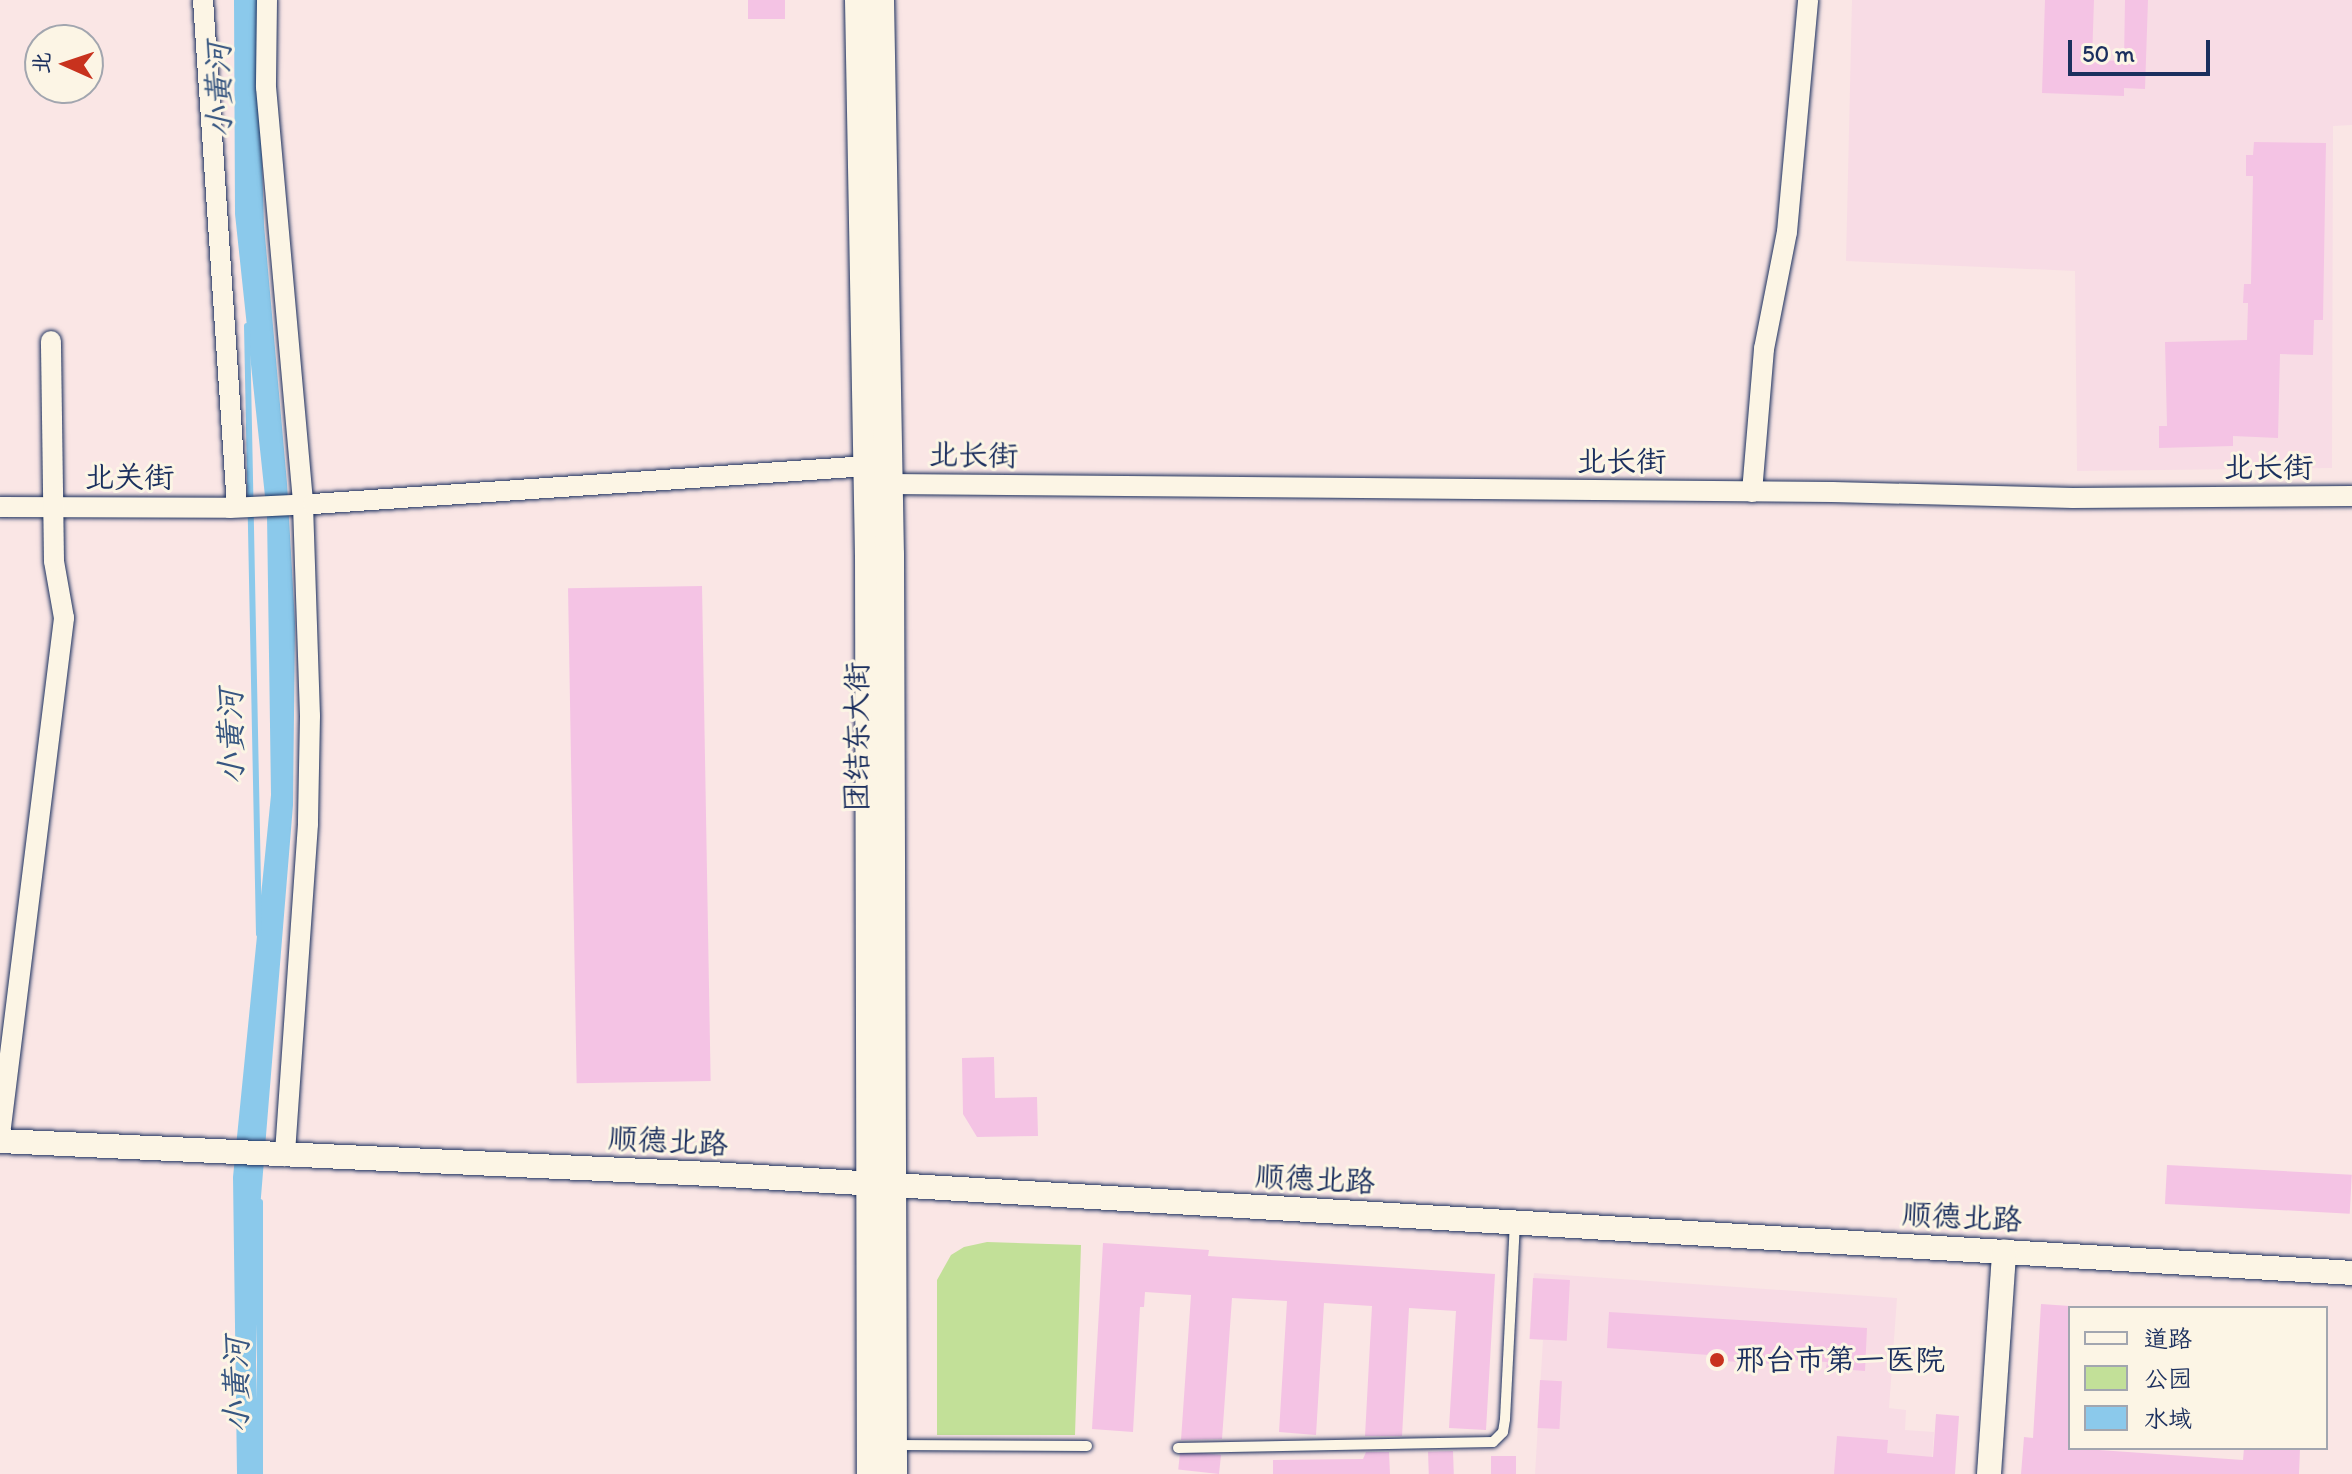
<!DOCTYPE html>
<meta charset="utf-8">
<style>
body{margin:0}
#map{position:relative;width:2352px;height:1474px;overflow:hidden;background:#fae6e5;font-family:Itim,"LXGW WenKai TC",sans-serif}
div>[style]{position:absolute}
.built>*{inset:0;background:#f8dce5}
.green>*{inset:0;background:#c2e098}
.water>*{inset:0;background:#8bc9eb}
.stream>*{height:6px;margin:-3px;padding:0 3px;transform-origin:3px;border-radius:3px;background:#8bc9eb}
.building>*{inset:0;background:#f4c3e4;transform-origin:0 0}
.roads{filter:drop-shadow(0 0 2px #1b2f5e) drop-shadow(0 0 2px #1b2f5e)}
.service>*{height:10px;margin:-5px;padding:0 5px;transform-origin:5px;border-radius:5px;background:#fcf5e5}
.minor>*{height:20px;margin:-10px;padding:0 10px;transform-origin:10px;border-radius:10px;background:#fcf5e5}
.tertiary>*{height:24px;margin:-12px;padding:0 12px;transform-origin:12px;border-radius:12px;background:#fcf5e5}
.secondary>*{height:28px;margin:-14px;padding:0 14px;transform-origin:14px;border-radius:14px;background:#fcf5e5}
.dots>*{width:22px;height:22px;translate:-50% -50%;box-sizing:border-box;border:4px solid #fcf5e5;border-radius:50%}
span{translate:-50% -50%;white-space:nowrap;text-align:center;line-height:1.15;-webkit-text-stroke:6px #fcf5e5;paint-order:stroke}
.street-label{font-size:30px;color:#1b2f5e}
.poi-label{font-size:30px;color:#1b2f5e}
.left{translate:0 -50%;text-align:left}
.water-label{font-size:32px;color:#375681;font-style:italic}
.legend{position:absolute;left:2068px;top:1306px;width:260px;height:144px;box-sizing:border-box;background:#fcf5e5;border:2px solid #a2a6af;margin:0;padding:10px 14px;list-style:none;font-size:24px;color:#1b2f5e}
.legend li{display:flex;align-items:center;gap:16px;height:40px}
.legend b{width:40px;border:2px solid #a2a6af}
.north{position:absolute;left:24px;top:24px;width:80px;height:80px;box-sizing:border-box;background:#fcf5e5;border:2px solid #a2a6af;border-radius:50%;rotate:273deg;font-size:22px;font-weight:700;line-height:32px;text-align:center;color:#1b2f5e}
.north::after{content:'';display:block;margin:auto;width:28px;height:36px;background:#c8321e;clip-path:polygon(50% 0,100% 100%,50% 72%,0 100%)}
.scale{position:absolute;left:2068px;top:40px;width:142px;height:36px;box-sizing:border-box;border:4px solid #1b2f5e;border-top:0;padding-left:10px;font-size:24px;line-height:28px;white-space:nowrap;color:#1b2f5e;-webkit-text-stroke:6px #fcf5e5;paint-order:stroke}
</style>
<div id="map">
<div class="built">
<div style="clip-path:polygon(1852px 0,2352px 0,2352px 125px,2333px 126px,2332px 468px,2077px 471px,2075px 271px,1846px 261px)"></div>
<div style="clip-path:polygon(1534px 1273px,1897px 1298px,1889px 1408px,1906px 1410px,1905px 1430px,1934px 1432px,1931px 1474px,1535px 1474px,1543px 1340px,1529px 1339px)"></div>
</div>
<div class="green">
<div style="clip-path:polygon(987px 1242px,1081px 1245px,1075px 1435px,937px 1435px,937px 1280px,951px 1255px,964px 1247px)"></div>
</div>
<div class="water">
<div style="clip-path:polygon(234px 0,257px 0,264px 225px,287px 483px,295px 623px,293px 805px,260px 1209px,256px 1362px,259px 1474px,237px 1474px,233px 1177px,271px 795px,267px 515px,235px 214px)"></div>
</div>
<div class="stream">
<div style="left:247px;top:326px;width:608px;rotate:88.87deg"></div>
<div style="left:260px;top:1474px;width:272px;rotate:-90deg"></div>
</div>
<div class="building">
<div style="left:748px;top:0;width:37px;height:19px"></div>
<div style="clip-path:polygon(2045px 0,2094px 0,2092px 60px,2124px 61px,2125px 0,2148px 0,2145px 89px,2124px 88px,2124px 96px,2042px 93px)"></div>
<div style="clip-path:polygon(2254px 142px,2326px 143px,2323px 320px,2314px 320px,2313px 355px,2280px 354px,2278px 438px,2233px 436px,2233px 446px,2159px 448px,2159px 426px,2167px 426px,2165px 342px,2247px 340px,2248px 303px,2243px 303px,2244px 284px,2251px 284px,2253px 176px,2246px 176px,2246px 155px,2253px 155px)"></div>
<div style="left:702px;top:586px;width:495px;height:134px;rotate:89deg"></div>
<div style="clip-path:polygon(994px 1057px,995px 1098px,1037px 1097px,1038px 1136px,977px 1137px,963px 1114px,962px 1058px)"></div>
<div style="left:2167px;top:1165px;width:185px;height:39px;rotate:3deg"></div>
<div style="clip-path:polygon(1103px 1243px,1209px 1250px,1208px 1256px,1495px 1274px,1486px 1430px,1449px 1428px,1456px 1311px,1409px 1308px,1402px 1436px,1365px 1436px,1372px 1306px,1324px 1303px,1316px 1435px,1279px 1432px,1287px 1301px,1232px 1298px,1222px 1439px,1181px 1440px,1191px 1295px,1145px 1292px,1144px 1307px,1140px 1307px,1133px 1432px,1092px 1429px)"></div>
<div style="left:1533px;top:1278px;width:37px;height:61px;rotate:3deg"></div>
<div style="clip-path:polygon(2041px 1304px,2070px 1306px,2070px 1448px,2243px 1460px,2244px 1448px,2300px 1449px,2299px 1474px,2021px 1474px,2024px 1437px,2033px 1438px)"></div>
<div style="clip-path:polygon(1609px 1312px,1867px 1328px,1865px 1371px,1826px 1368px,1827px 1362px,1774px 1359px,1773px 1364px,1723px 1361px,1724px 1356px,1607px 1348px)"></div>
<div style="left:1540px;top:1380px;width:22px;height:48px;rotate:3deg"></div>
<div style="clip-path:polygon(1936px 1414px,1959px 1416px,1955px 1474px,1834px 1474px,1837px 1436px,1888px 1440px,1887px 1453px,1933px 1457px)"></div>
<div style="left:1453px;top:1451px;width:23px;height:25px;rotate:88deg"></div>
<div style="clip-path:polygon(1366px 1452px,1389px 1452px,1390px 1474px,1273px 1474px,1273px 1460px,1363px 1459px)"></div>
<div style="left:1221px;top:1455px;width:19px;height:41px;rotate:96deg"></div>
<div style="left:1491px;top:1456px;width:25px;height:18px"></div>
</div>
<div class="roads">
<div class="service">
<div style="left:895px;top:1445px;width:192px;rotate:0.3deg"></div>
<div style="left:1178px;top:1448px;width:315px;rotate:-1.1deg"></div>
<div style="left:1493px;top:1442px;width:14px;rotate:-45deg"></div>
<div style="left:1503px;top:1432px;width:13px;rotate:-81deg"></div>
<div style="left:1505px;top:1419px;width:196px;rotate:-87.1deg"></div>
</div>
<div class="minor">
<div style="left:203px;top:0;width:508px;rotate:86.16deg"></div>
<div style="left:267px;top:0;width:87px;rotate:90.7deg"></div>
<div style="left:266px;top:87px;width:420px;rotate:84.9deg"></div>
<div style="left:303px;top:505px;width:211px;rotate:88.1deg"></div>
<div style="left:310px;top:716px;width:108px;rotate:91.1deg"></div>
<div style="left:308px;top:824px;width:333px;rotate:94deg"></div>
<div style="left:889px;top:484px;width:943px;rotate:0.49deg"></div>
<div style="left:1832px;top:492px;width:241px;rotate:1.4deg"></div>
<div style="left:2073px;top:498px;width:279px;rotate:-0.4deg"></div>
<div style="left:1752px;top:492px;width:144px;rotate:-85.2deg"></div>
<div style="left:1764px;top:349px;width:119px;rotate:-78.9deg"></div>
<div style="left:1787px;top:232px;width:233px;rotate:-84.8deg"></div>
<div style="left:0;top:507px;width:230px;rotate:0.2deg"></div>
<div style="left:230px;top:508px;width:83px;rotate:-2.8deg"></div>
<div style="left:313px;top:504px;width:555px;rotate:-3.92deg"></div>
<div style="left:0;top:1135px;width:521px;rotate:-82.94deg"></div>
<div style="left:64px;top:618px;width:58px;rotate:-100deg"></div>
<div style="left:54px;top:561px;width:220px;rotate:-90.8deg"></div>
</div>
<div class="tertiary">
<div style="left:0;top:1141px;width:712px;rotate:2.66deg"></div>
<div style="left:711px;top:1174px;width:1644px;rotate:3.45deg"></div>
<div style="left:1989px;top:1474px;width:223px;rotate:-86.1deg"></div>
</div>
<div class="secondary">
<div style="left:859px;top:0;width:555px;rotate:88.97deg"></div>
<div style="left:869px;top:555px;width:919px;rotate:89.88deg"></div>
<div style="left:880px;top:0;width:555px;rotate:88.97deg"></div>
<div style="left:890px;top:555px;width:919px;rotate:89.81deg"></div>
</div>
</div>
<div class="dots">
<div style="left:1717px;top:1360px;background:#c8321e"></div>
</div>
<div class="street-label">
<span style="left:973px;top:455px;rotate:1deg">北长街</span>
<span style="left:1621px;top:461px">北长街</span>
<span style="left:2268px;top:467px">北长街</span>
<span style="left:129px;top:477px">北关街</span>
<span style="left:857px;top:737px;rotate:-90deg">团结东大街</span>
<span style="left:668px;top:1141px;rotate:3deg">顺德北路</span>
<span style="left:1315px;top:1179px;rotate:3deg">顺德北路</span>
<span style="left:1962px;top:1217px;rotate:3deg">顺德北路</span>
</div>
<div class="poi-label">
<span class="left" style="left:1735px;top:1360px">邢台市第一医院</span>
</div>
<div class="water-label">
<span style="left:219px;top:90px;rotate:-91deg">小黄河</span>
<span style="left:231px;top:737px;rotate:-91deg">小黄河</span>
<span style="left:236px;top:1385px;rotate:-90deg">小黄河</span>
</div>
<ul class="legend">
<li><b style="height:10px;background:#fcf5e5"></b>道路</li>
<li><b style="height:22px;background:#c2e098"></b>公园</li>
<li><b style="height:22px;background:#8bc9eb"></b>水域</li>
</ul>
<div class="north">北</div>
<div class="scale">50 m</div>
</div>
